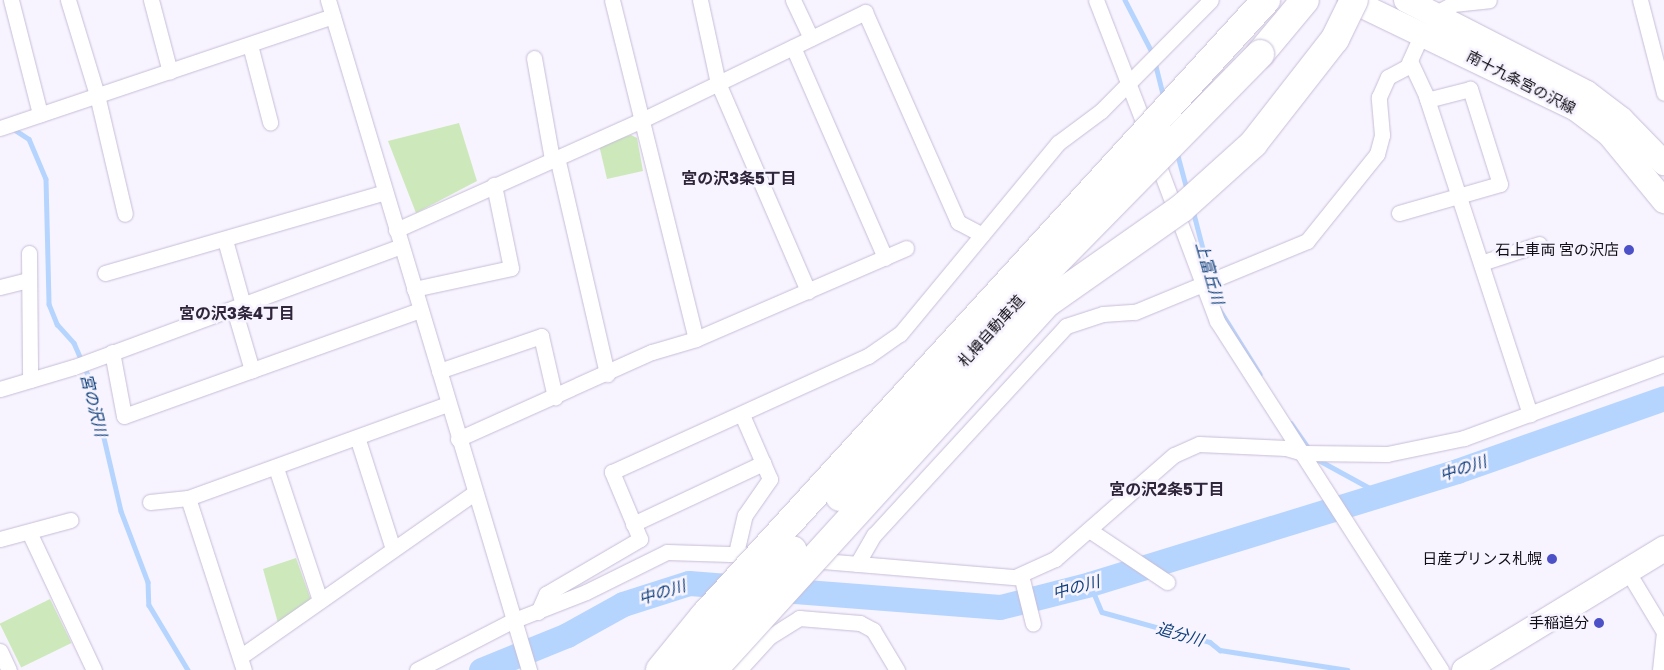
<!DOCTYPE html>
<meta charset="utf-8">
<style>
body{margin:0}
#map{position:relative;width:1664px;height:670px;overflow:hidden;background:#f8f4ff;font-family:"Golos Text","Noto Sans JP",sans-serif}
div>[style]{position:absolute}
.green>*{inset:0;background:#cde9bc;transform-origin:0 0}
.stream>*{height:4.5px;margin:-2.25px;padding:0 2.25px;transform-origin:2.25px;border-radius:2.25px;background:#b6d5fe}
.river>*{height:25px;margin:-12.5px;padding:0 12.5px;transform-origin:12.5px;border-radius:12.5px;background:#b6d5fe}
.roads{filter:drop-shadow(0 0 1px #c7bdd7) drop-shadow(0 0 1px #c7bdd7)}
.minor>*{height:15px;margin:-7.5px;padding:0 7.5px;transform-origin:7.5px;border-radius:7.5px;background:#fff}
.primary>*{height:24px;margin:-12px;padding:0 12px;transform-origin:12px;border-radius:12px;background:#fff}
.trunk>*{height:25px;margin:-12.5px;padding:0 12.5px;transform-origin:12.5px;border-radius:12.5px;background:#fff}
.motorway>*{height:28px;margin:-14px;padding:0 14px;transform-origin:14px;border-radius:14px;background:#fff}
.bridges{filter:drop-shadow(0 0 1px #c7bdd7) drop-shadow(0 0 1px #c7bdd7)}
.motorway-bridge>*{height:28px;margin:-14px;padding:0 14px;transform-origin:14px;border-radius:14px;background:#fff}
.dots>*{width:14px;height:14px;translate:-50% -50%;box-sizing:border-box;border:2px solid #f8f4ff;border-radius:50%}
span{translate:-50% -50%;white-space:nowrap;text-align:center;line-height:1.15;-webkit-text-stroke:5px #f8f4ff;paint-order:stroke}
.street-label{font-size:15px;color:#110d16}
.poi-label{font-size:15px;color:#110d16}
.right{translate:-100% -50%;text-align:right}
.neighbourhood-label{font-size:16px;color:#2f263b;font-weight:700}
.water-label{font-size:16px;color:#0e407b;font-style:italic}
</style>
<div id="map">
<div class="green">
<div style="clip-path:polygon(459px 123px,477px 181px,416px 213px,388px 141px)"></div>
<div style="clip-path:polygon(631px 135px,637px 138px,643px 171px,607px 179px,599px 145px)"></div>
<div style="clip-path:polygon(296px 558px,311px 600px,278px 623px,263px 569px)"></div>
<div style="left:50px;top:599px;width:49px;height:56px;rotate:64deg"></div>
</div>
<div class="stream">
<div style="left:1125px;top:0;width:61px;rotate:62.6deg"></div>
<div style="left:1155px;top:62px;width:37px;rotate:76deg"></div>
<div style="left:12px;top:128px;width:20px;rotate:33deg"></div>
<div style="left:29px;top:139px;width:43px;rotate:67deg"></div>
<div style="left:46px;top:179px;width:125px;rotate:88.6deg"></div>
<div style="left:49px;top:304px;width:22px;rotate:68deg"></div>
<div style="left:57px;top:324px;width:25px;rotate:48deg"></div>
<div style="left:74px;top:343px;width:43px;rotate:66.4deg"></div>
<div style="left:91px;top:382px;width:132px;rotate:76.9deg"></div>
<div style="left:121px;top:511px;width:76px;rotate:69.2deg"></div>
<div style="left:148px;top:582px;width:23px;rotate:88deg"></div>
<div style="left:149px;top:605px;width:76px;rotate:59deg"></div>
<div style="left:1177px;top:152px;width:39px;rotate:75deg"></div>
<div style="left:1193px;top:210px;width:100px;rotate:75.5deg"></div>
<div style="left:1218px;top:307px;width:79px;rotate:57.9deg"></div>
<div style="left:1291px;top:423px;width:32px;rotate:55deg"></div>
<div style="left:1315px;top:458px;width:73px;rotate:28.7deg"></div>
<div style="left:1090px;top:584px;width:30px;rotate:67deg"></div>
<div style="left:1102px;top:612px;width:112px;rotate:15.5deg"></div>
<div style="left:1210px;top:642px;width:13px;rotate:39deg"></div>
<div style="left:1220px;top:650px;width:129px;rotate:8.9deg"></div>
</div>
<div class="river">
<div style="left:481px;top:670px;width:93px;rotate:-22.1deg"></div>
<div style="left:567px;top:635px;width:64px;rotate:-29deg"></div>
<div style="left:623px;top:604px;width:69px;rotate:-17.7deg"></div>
<div style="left:689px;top:583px;width:312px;rotate:4.4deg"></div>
<div style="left:1000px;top:607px;width:93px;rotate:-14.3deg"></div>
<div style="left:1090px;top:584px;width:384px;rotate:-17.1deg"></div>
<div style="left:1457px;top:471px;width:219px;rotate:-19.4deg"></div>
</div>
<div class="roads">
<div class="minor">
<div style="left:11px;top:0;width:118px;rotate:75.7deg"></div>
<div style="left:68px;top:0;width:99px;rotate:73deg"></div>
<div style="left:97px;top:95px;width:122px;rotate:76.8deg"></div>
<div style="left:151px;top:0;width:74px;rotate:75.2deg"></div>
<div style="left:328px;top:0;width:700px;rotate:73.3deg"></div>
<div style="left:612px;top:0;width:349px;rotate:76.1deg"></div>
<div style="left:700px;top:0;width:85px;rotate:77.8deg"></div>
<div style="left:718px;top:83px;width:227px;rotate:66.6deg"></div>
<div style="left:793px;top:0;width:42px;rotate:64.7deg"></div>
<div style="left:1096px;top:0;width:144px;rotate:68.8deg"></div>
<div style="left:1640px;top:0;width:96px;rotate:75.5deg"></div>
<div style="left:1434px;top:14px;width:21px;rotate:-28deg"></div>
<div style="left:1453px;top:4px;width:36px;rotate:-6deg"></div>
<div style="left:250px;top:45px;width:80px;rotate:75.4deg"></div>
<div style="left:793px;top:47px;width:230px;rotate:66.4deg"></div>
<div style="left:534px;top:58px;width:103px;rotate:79.9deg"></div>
<div style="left:1410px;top:61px;width:38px;rotate:65deg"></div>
<div style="left:1426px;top:96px;width:335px;rotate:71.9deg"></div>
<div style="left:0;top:128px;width:351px;rotate:-18.6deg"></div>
<div style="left:1155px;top:156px;width:176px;rotate:69.4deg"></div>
<div style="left:1217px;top:321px;width:415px;rotate:57.3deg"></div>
<div style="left:557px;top:157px;width:223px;rotate:77deg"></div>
<div style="left:1399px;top:213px;width:105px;rotate:-16deg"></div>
<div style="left:1500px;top:184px;width:100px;rotate:-107.5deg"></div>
<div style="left:1470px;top:89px;width:44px;rotate:165.7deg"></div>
<div style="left:396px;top:230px;width:269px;rotate:-24.1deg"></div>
<div style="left:642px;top:120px;width:248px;rotate:-25.8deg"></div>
<div style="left:865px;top:12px;width:230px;rotate:66.1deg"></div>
<div style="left:958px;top:222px;width:27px;rotate:28deg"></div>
<div style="left:225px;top:240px;width:67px;rotate:74.5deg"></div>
<div style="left:29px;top:253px;width:127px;rotate:89.5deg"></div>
<div style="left:1481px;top:263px;width:61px;rotate:-18.1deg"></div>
<div style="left:105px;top:273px;width:291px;rotate:-16.1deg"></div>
<div style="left:0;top:287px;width:30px;rotate:-14deg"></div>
<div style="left:414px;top:289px;width:99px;rotate:-12.2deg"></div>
<div style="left:511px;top:268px;width:85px;rotate:-101.6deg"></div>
<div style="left:234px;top:309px;width:64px;rotate:73.6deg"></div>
<div style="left:112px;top:352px;width:65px;rotate:79.4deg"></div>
<div style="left:124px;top:416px;width:314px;rotate:-19.7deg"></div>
<div style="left:439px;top:371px;width:108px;rotate:-18.9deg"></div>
<div style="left:541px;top:336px;width:63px;rotate:77.1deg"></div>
<div style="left:0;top:389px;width:77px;rotate:-16.6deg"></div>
<div style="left:74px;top:367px;width:349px;rotate:-20.3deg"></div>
<div style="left:458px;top:439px;width:213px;rotate:-24.2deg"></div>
<div style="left:652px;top:352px;width:46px;rotate:-16.5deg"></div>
<div style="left:696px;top:339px;width:229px;rotate:-23.4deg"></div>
<div style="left:358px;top:440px;width:114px;rotate:72.2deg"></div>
<div style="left:276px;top:468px;width:139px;rotate:71.6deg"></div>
<div style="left:188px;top:498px;width:181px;rotate:72deg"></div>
<div style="left:150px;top:502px;width:38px;rotate:-6deg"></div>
<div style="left:188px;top:498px;width:276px;rotate:-19.9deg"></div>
<div style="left:633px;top:524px;width:144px;rotate:-25.1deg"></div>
<div style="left:1089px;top:530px;width:94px;rotate:33.7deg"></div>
<div style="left:29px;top:532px;width:153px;rotate:64.8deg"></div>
<div style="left:0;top:539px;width:73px;rotate:-15deg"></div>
<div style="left:736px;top:553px;width:39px;rotate:-77deg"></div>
<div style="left:745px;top:515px;width:44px;rotate:-55.2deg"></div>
<div style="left:770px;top:479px;width:70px;rotate:-113.6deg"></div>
<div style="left:811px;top:560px;width:205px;rotate:4.8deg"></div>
<div style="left:1015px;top:577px;width:44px;rotate:-24.2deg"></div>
<div style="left:1055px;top:559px;width:158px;rotate:-41.2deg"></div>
<div style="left:1174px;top:455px;width:27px;rotate:-24deg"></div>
<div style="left:1199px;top:444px;width:87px;rotate:2.6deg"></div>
<div style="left:1286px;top:448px;width:19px;rotate:16deg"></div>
<div style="left:1304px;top:453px;width:83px;rotate:0.7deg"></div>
<div style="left:1387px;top:454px;width:79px;rotate:-11.7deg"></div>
<div style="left:1464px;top:438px;width:213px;rotate:-20.3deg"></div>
<div style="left:857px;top:564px;width:34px;rotate:-60deg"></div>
<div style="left:874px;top:535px;width:284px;rotate:-47.4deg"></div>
<div style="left:1066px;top:326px;width:39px;rotate:-18deg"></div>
<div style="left:1103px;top:314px;width:32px;rotate:-4deg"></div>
<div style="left:1135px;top:312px;width:186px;rotate:-22.4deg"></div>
<div style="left:1307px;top:241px;width:112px;rotate:-51.2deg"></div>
<div style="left:1377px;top:154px;width:20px;rotate:-75deg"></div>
<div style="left:1382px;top:135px;width:38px;rotate:-95deg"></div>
<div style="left:1379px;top:97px;width:22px;rotate:-66deg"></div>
<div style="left:1388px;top:77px;width:21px;rotate:-28deg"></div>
<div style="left:1407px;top:67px;width:37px;rotate:-66deg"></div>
<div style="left:1021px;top:575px;width:50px;rotate:76.2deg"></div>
<div style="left:1634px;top:582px;width:58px;rotate:59deg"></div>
<div style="left:538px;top:612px;width:20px;rotate:-66deg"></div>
<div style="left:546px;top:594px;width:109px;rotate:-30.3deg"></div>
<div style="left:640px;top:539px;width:73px;rotate:-112.7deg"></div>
<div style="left:612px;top:472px;width:281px;rotate:-24.4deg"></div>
<div style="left:868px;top:356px;width:39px;rotate:-35deg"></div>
<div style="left:900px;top:334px;width:248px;rotate:-50.4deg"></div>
<div style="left:1058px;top:143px;width:54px;rotate:-36.7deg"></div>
<div style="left:1101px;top:111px;width:156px;rotate:-45.3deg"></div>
<div style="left:0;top:651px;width:21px;rotate:65deg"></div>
<div style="left:240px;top:657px;width:286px;rotate:-35deg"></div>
<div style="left:417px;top:670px;width:107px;rotate:-27.3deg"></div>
<div style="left:512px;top:621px;width:79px;rotate:-21.4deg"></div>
<div style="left:586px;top:592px;width:90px;rotate:-26.3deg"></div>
<div style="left:667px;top:552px;width:94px;rotate:1.8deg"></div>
<div style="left:739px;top:670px;width:45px;rotate:-47.7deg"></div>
<div style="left:769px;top:637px;width:36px;rotate:-32deg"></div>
<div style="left:799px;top:618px;width:61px;rotate:4.7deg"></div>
<div style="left:860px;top:623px;width:15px;rotate:28deg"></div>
<div style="left:873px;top:630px;width:47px;rotate:59deg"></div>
<div style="left:1660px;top:670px;width:38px;rotate:-84deg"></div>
</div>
<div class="primary">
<div style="left:1350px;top:0;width:251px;rotate:25.7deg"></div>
<div style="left:1576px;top:109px;width:41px;rotate:37.1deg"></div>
<div style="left:1609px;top:134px;width:87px;rotate:50.6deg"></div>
<div style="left:1406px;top:0;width:203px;rotate:27.2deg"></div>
<div style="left:1587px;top:93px;width:43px;rotate:37.4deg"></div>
<div style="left:1621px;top:119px;width:62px;rotate:45.7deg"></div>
</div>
<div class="trunk">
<div style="left:1464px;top:670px;width:234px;rotate:-31.4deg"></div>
</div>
<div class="motorway">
<div style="left:1260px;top:54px;width:70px;rotate:-50.2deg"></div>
</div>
</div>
<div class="bridges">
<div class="motorway-bridge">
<div style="left:840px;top:497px;width:297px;rotate:-47.6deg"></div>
<div style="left:1040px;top:278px;width:314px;rotate:-45.5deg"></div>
<div style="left:660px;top:670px;width:70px;rotate:-50.8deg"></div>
<div style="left:704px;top:616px;width:834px;rotate:-47.62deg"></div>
<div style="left:685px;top:670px;width:161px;rotate:-48deg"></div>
<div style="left:713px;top:670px;width:496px;rotate:-47.7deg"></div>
<div style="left:1047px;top:303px;width:165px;rotate:-35.1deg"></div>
<div style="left:1182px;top:208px;width:96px;rotate:-42deg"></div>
<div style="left:1253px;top:144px;width:133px;rotate:-52deg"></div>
<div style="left:1335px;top:39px;width:43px;rotate:-64deg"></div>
</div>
</div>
<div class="dots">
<div style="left:1629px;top:250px;background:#4c51c7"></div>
<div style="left:1552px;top:559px;background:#4c51c7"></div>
<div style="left:1599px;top:623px;background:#4c51c7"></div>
</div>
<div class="street-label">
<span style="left:1521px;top:82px;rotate:27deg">南十九条宮の沢線</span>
<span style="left:991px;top:331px;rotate:-48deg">札樽自動車道</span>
</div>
<div class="poi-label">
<span class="right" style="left:1619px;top:250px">石上車両 宮の沢店</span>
<span class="right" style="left:1542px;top:559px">日産プリンス札幌</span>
<span class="right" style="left:1589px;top:623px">手稲追分</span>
</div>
<div class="neighbourhood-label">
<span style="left:739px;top:178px">宮の沢3条5丁目</span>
<span style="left:237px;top:313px">宮の沢3条4丁目</span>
<span style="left:1167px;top:489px">宮の沢2条5丁目</span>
</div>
<div class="water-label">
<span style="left:1210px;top:273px;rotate:74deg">上富丘川</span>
<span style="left:94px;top:405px;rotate:76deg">宮の沢川</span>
<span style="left:1463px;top:468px;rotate:-18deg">中の川</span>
<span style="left:1076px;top:587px;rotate:-15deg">中の川</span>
<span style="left:662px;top:592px;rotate:-17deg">中の川</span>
<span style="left:1180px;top:634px;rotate:16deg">追分川</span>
</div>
</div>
